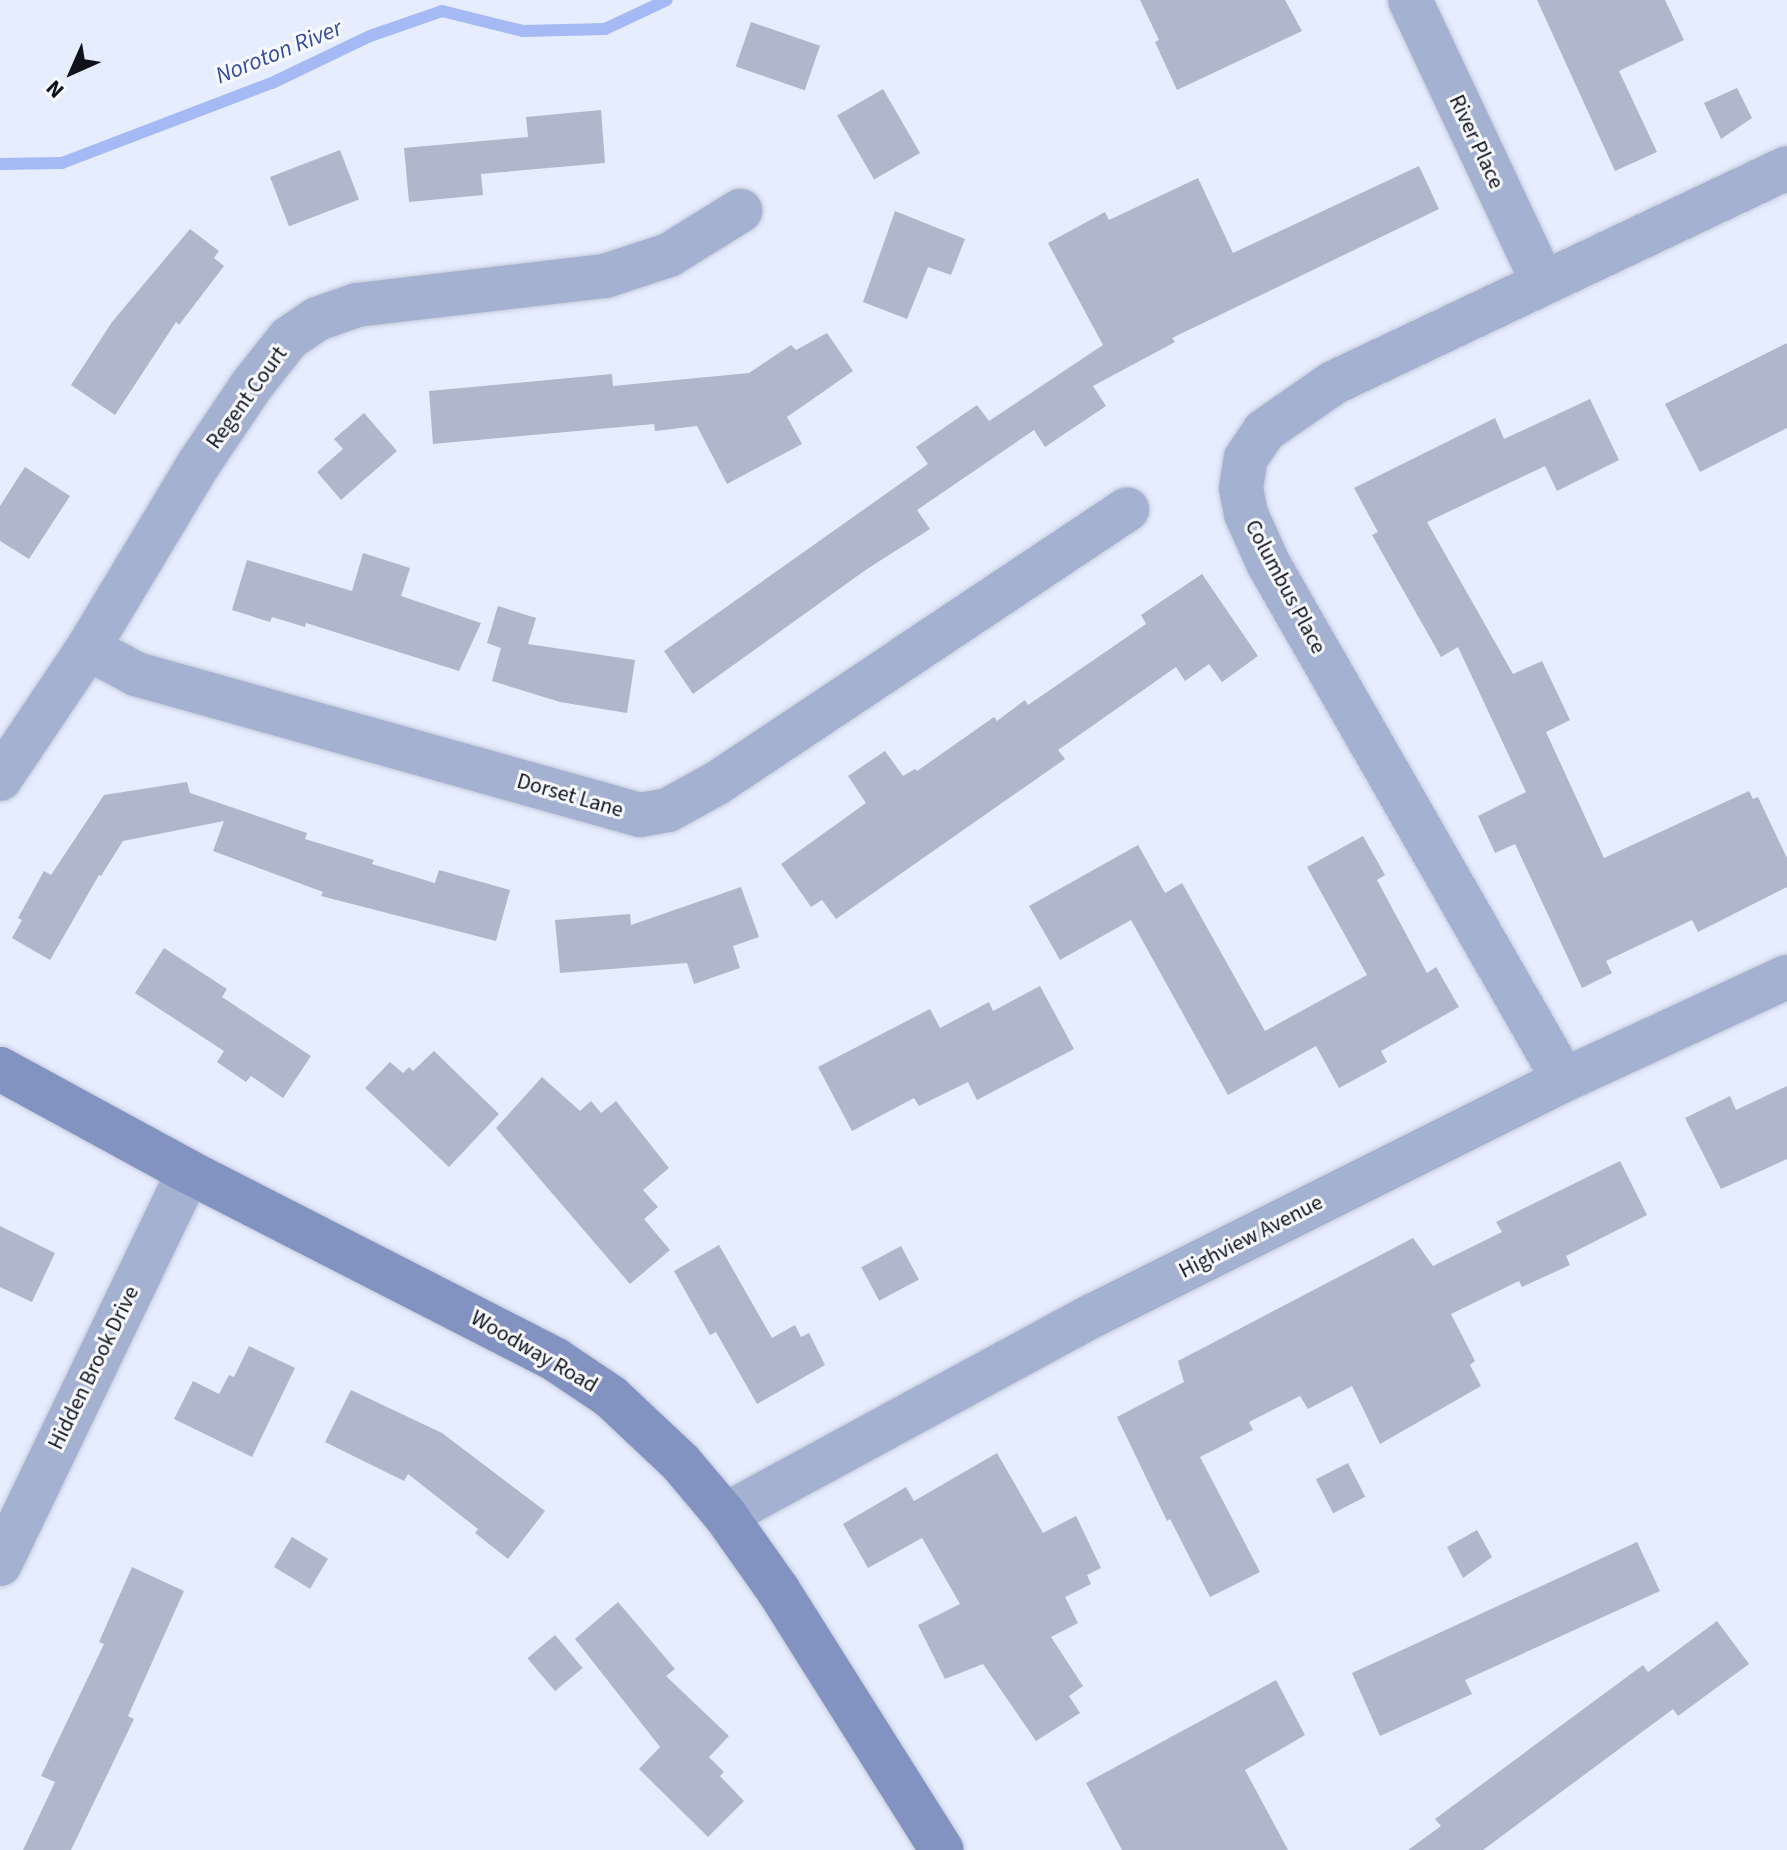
<!DOCTYPE html>
<style>
body{margin:0}
#map{position:relative;width:1787px;height:1850px;overflow:hidden;background:#e6edff;font-family:"Source Sans 3",sans-serif}
div>[style]{position:absolute}
.stream>*{height:12px;margin:-6px;padding:0 6px;transform-origin:6px;border-radius:6px;background:#a5baf4}
.building>*{inset:0;background:#afb7cd;transform-origin:0 0}
.roads{filter:drop-shadow(0 0 2px #c4cada) drop-shadow(0 0 2px #c4cada)}
.street>*{height:44px;margin:-22px;padding:0 22px;transform-origin:22px;border-radius:22px;background:#a5b1d1}
.secondary>*{height:44px;margin:-22px;padding:0 22px;transform-origin:22px;border-radius:22px;background:#8293c2}
span{translate:-50% -50%;white-space:nowrap;text-align:center;line-height:1.15;-webkit-text-stroke:6px #f8faff;paint-order:stroke}
.street-label{font-size:22px;color:#0f1219}
.water-label{font-size:24px;color:#354b9e;font-style:italic}
.north{position:absolute;left:32px;top:32px;width:80px;height:80px;-webkit-text-stroke:6px #f8faff;paint-order:stroke;rotate:225deg;font-size:22px;font-weight:700;line-height:32px;text-align:center;color:#0f1219}
.north::after{content:'';display:block;margin:auto;width:28px;height:36px;background:#0f1219;clip-path:polygon(50% 0,100% 100%,50% 72%,0 100%)}
</style>
<div id="map">
<div class="stream">
<div style="left:0;top:164px;width:62px;rotate:-0.9deg"></div>
<div style="left:62px;top:163px;width:225px;rotate:-20.9deg"></div>
<div style="left:272px;top:83px;width:109px;rotate:-25.6deg"></div>
<div style="left:370px;top:36px;width:76px;rotate:-19.1deg"></div>
<div style="left:442px;top:11px;width:83px;rotate:13.9deg"></div>
<div style="left:523px;top:31px;width:82px;rotate:-1.4deg"></div>
<div style="left:605px;top:29px;width:68px;rotate:-25.1deg"></div>
</div>
<div class="building">
<div style="clip-path:polygon(1140px 0,1285px 0,1302px 31px,1177px 90px,1155px 42px,1159px 40px)"></div>
<div style="clip-path:polygon(1537px 0,1665px 0,1684px 40px,1619px 71px,1657px 152px,1615px 171px)"></div>
<div style="left:751px;top:22px;width:73px;height:47px;rotate:19deg"></div>
<div style="clip-path:polygon(1737px 88px,1752px 118px,1721px 139px,1704px 103px)"></div>
<div style="left:883px;top:89px;width:74px;height:53px;rotate:60deg"></div>
<div style="clip-path:polygon(601px 110px,605px 163px,481px 174px,483px 195px,409px 202px,404px 148px,528px 137px,526px 117px)"></div>
<div style="left:340px;top:150px;width:53px;height:75px;rotate:69deg"></div>
<div style="clip-path:polygon(1419px 166px,1439px 209px,1172px 338px,1175px 342px,1093px 386px,1106px 406px,1045px 447px,1034px 430px,917px 510px,930px 529px,867px 569px,693px 694px,664px 651px,928px 464px,916px 447px,977px 405px,989px 421px,1103px 345px,1048px 243px,1105px 212px,1109px 220px,1198px 178px,1233px 253px)"></div>
<div style="clip-path:polygon(895px 211px,965px 239px,951px 275px,928px 267px,907px 319px,863px 302px)"></div>
<div style="clip-path:polygon(190px 229px,219px 251px,214px 258px,224px 266px,179px 325px,176px 322px,115px 415px,71px 385px,112px 322px)"></div>
<div style="clip-path:polygon(827px 333px,853px 371px,787px 417px,802px 444px,727px 484px,697px 426px,655px 431px,654px 424px,433px 444px,429px 391px,612px 374px,613px 386px,749px 373px,791px 345px,796px 350px)"></div>
<div style="clip-path:polygon(1787px 343px,1787px 428px,1700px 472px,1665px 404px)"></div>
<div style="clip-path:polygon(1590px 399px,1619px 460px,1557px 491px,1545px 466px,1427px 522px,1513px 674px,1542px 661px,1570px 720px,1546px 732px,1604px 858px,1749px 791px,1753px 799px,1758px 797px,1787px 858px,1787px 887px,1698px 932px,1692px 920px,1606px 961px,1612px 973px,1582px 988px,1515px 844px,1495px 853px,1478px 816px,1526px 792px,1458px 647px,1441px 657px,1372px 535px,1378px 532px,1354px 488px,1495px 418px,1504px 439px)"></div>
<div style="clip-path:polygon(364px 413px,397px 451px,341px 500px,317px 472px,343px 449px,334px 439px)"></div>
<div style="clip-path:polygon(25px 467px,70px 496px,29px 559px,0 541px,0 506px)"></div>
<div style="clip-path:polygon(363px 553px,410px 568px,401px 596px,481px 623px,459px 671px,306px 623px,305px 627px,272px 617px,270px 622px,232px 610px,247px 560px,352px 591px)"></div>
<div style="clip-path:polygon(1202px 574px,1258px 656px,1222px 682px,1209px 664px,1185px 681px,1176px 667px,1058px 750px,1065px 759px,836px 919px,822px 900px,811px 907px,781px 864px,866px 803px,848px 776px,885px 751px,903px 776px,915px 769px,917px 771px,994px 717px,997px 721px,1025px 700px,1028px 705px,1146px 624px,1141px 615px)"></div>
<div style="clip-path:polygon(498px 606px,536px 618px,528px 644px,635px 660px,627px 713px,560px 702px,492px 681px,501px 648px,487px 643px)"></div>
<div style="clip-path:polygon(187px 782px,190px 793px,307px 833px,305px 839px,374px 860px,372px 864px,435px 883px,439px 870px,510px 890px,496px 941px,321px 896px,323px 892px,213px 851px,224px 821px,123px 841px,101px 876px,99px 875px,50px 960px,12px 938px,22px 920px,18px 918px,44px 871px,51px 875px,104px 795px)"></div>
<div style="clip-path:polygon(1363px 836px,1385px 875px,1377px 880px,1427px 973px,1436px 967px,1459px 1007px,1381px 1051px,1387px 1062px,1339px 1088px,1316px 1046px,1228px 1095px,1131px 920px,1060px 960px,1029px 906px,1138px 845px,1165px 893px,1182px 883px,1265px 1031px,1367px 975px,1307px 867px)"></div>
<div style="clip-path:polygon(741px 887px,759px 937px,733px 946px,740px 968px,694px 984px,687px 963px,560px 973px,555px 920px,630px 914px,631px 925px)"></div>
<div style="clip-path:polygon(164px 948px,227px 989px,222px 997px,311px 1056px,283px 1098px,251px 1076px,246px 1082px,217px 1062px,224px 1051px,135px 993px)"></div>
<div style="clip-path:polygon(1040px 986px,1074px 1049px,977px 1100px,968px 1082px,919px 1106px,914px 1098px,852px 1131px,818px 1067px,930px 1009px,940px 1028px,989px 1002px,993px 1011px)"></div>
<div style="clip-path:polygon(434px 1051px,499px 1114px,449px 1167px,365px 1088px,390px 1062px,403px 1073px,409px 1067px,413px 1071px)"></div>
<div style="clip-path:polygon(542px 1077px,580px 1111px,591px 1101px,601px 1113px,616px 1101px,669px 1168px,643px 1190px,658px 1207px,644px 1219px,670px 1250px,630px 1284px,496px 1128px)"></div>
<div style="clip-path:polygon(1787px 1086px,1787px 1159px,1721px 1189px,1685px 1118px,1730px 1096px,1736px 1110px)"></div>
<div style="clip-path:polygon(1620px 1161px,1647px 1215px,1566px 1256px,1570px 1265px,1522px 1287px,1519px 1281px,1451px 1314px,1475px 1361px,1470px 1365px,1481px 1386px,1380px 1444px,1352px 1386px,1308px 1409px,1300px 1396px,1249px 1422px,1253px 1430px,1200px 1457px,1260px 1572px,1210px 1597px,1170px 1519px,1167px 1521px,1117px 1417px,1184px 1382px,1178px 1361px,1413px 1238px,1433px 1266px,1502px 1232px,1496px 1222px)"></div>
<div style="clip-path:polygon(0 1226px,55px 1253px,32px 1302px,0 1287px)"></div>
<div style="clip-path:polygon(719px 1245px,772px 1338px,795px 1325px,801px 1337px,809px 1333px,825px 1365px,757px 1404px,716px 1332px,710px 1335px,674px 1271px)"></div>
<div style="left:901px;top:1246px;width:38px;height:45px;rotate:62deg"></div>
<div style="clip-path:polygon(249px 1346px,295px 1368px,252px 1457px,174px 1419px,193px 1381px,219px 1394px,229px 1375px,234px 1377px)"></div>
<div style="clip-path:polygon(351px 1390px,442px 1433px,545px 1511px,508px 1559px,475px 1533px,478px 1529px,408px 1474px,404px 1481px,325px 1442px)"></div>
<div style="clip-path:polygon(997px 1453px,1043px 1533px,1076px 1516px,1101px 1568px,1087px 1575px,1091px 1584px,1065px 1597px,1078px 1623px,1051px 1637px,1083px 1686px,1069px 1696px,1080px 1713px,1036px 1741px,983px 1664px,945px 1679px,918px 1625px,960px 1604px,922px 1538px,868px 1568px,843px 1524px,906px 1487px,914px 1501px)"></div>
<div style="left:1348px;top:1463px;width:38px;height:36px;rotate:63deg"></div>
<div style="clip-path:polygon(1477px 1530px,1492px 1557px,1463px 1578px,1447px 1547px)"></div>
<div style="left:292px;top:1537px;width:42px;height:35px;rotate:31deg"></div>
<div style="clip-path:polygon(1637px 1542px,1660px 1591px,1465px 1680px,1472px 1694px,1380px 1736px,1352px 1673px)"></div>
<div style="clip-path:polygon(132px 1567px,184px 1591px,128px 1716px,134px 1719px,71px 1850px,23px 1850px,55px 1782px,41px 1776px,104px 1644px,99px 1642px)"></div>
<div style="clip-path:polygon(618px 1602px,675px 1669px,666px 1676px,729px 1736px,709px 1757px,724px 1772px,720px 1776px,744px 1801px,708px 1837px,639px 1769px,660px 1747px,575px 1639px)"></div>
<div style="clip-path:polygon(1717px 1621px,1749px 1664px,1678px 1716px,1673px 1709px,1483px 1850px,1408px 1850px,1441px 1826px,1435px 1819px,1643px 1665px,1648px 1672px)"></div>
<div style="left:555px;top:1635px;width:43px;height:36px;rotate:50deg"></div>
<div style="clip-path:polygon(1276px 1680px,1305px 1735px,1245px 1770px,1288px 1850px,1122px 1850px,1086px 1783px)"></div>
</div>
<div class="roads">
<div class="street">
<div style="left:1410px;top:0;width:313px;rotate:64.8deg"></div>
<div style="left:88px;top:648px;width:55px;rotate:28.4deg"></div>
<div style="left:136px;top:674px;width:523px;rotate:15.63deg"></div>
<div style="left:640px;top:815px;width:28px;rotate:-10deg"></div>
<div style="left:668px;top:810px;width:56px;rotate:-28.9deg"></div>
<div style="left:717px;top:783px;width:493px;rotate:-33.7deg"></div>
<div style="left:0;top:779px;width:158px;rotate:-56.1deg"></div>
<div style="left:88px;top:648px;width:214px;rotate:-59deg"></div>
<div style="left:198px;top:465px;width:95px;rotate:-56.1deg"></div>
<div style="left:251px;top:386px;width:61px;rotate:-51.6deg"></div>
<div style="left:289px;top:338px;width:34px;rotate:-34deg"></div>
<div style="left:317px;top:319px;width:42px;rotate:-19.3deg"></div>
<div style="left:357px;top:305px;width:250px;rotate:-6.7deg"></div>
<div style="left:605px;top:276px;width:67px;rotate:-18.2deg"></div>
<div style="left:669px;top:255px;width:84px;rotate:-31.8deg"></div>
<div style="left:1564px;top:1080px;width:594px;rotate:-119.8deg"></div>
<div style="left:1269px;top:565px;width:56px;rotate:-114.3deg"></div>
<div style="left:1246px;top:514px;width:26px;rotate:-101deg"></div>
<div style="left:1241px;top:488px;width:30px;rotate:-81deg"></div>
<div style="left:1246px;top:458px;width:32px;rotate:-56deg"></div>
<div style="left:1264px;top:431px;width:84px;rotate:-34.8deg"></div>
<div style="left:1333px;top:383px;width:502px;rotate:-25.34deg"></div>
<div style="left:725px;top:1515px;width:420px;rotate:-28.5deg"></div>
<div style="left:1094px;top:1315px;width:525px;rotate:-26.57deg"></div>
<div style="left:1564px;top:1080px;width:246px;rotate:-24.8deg"></div>
<div style="left:0;top:1564px;width:435px;rotate:-64.3deg"></div>
</div>
<div class="secondary">
<div style="left:0;top:1069px;width:215px;rotate:28.6deg"></div>
<div style="left:189px;top:1172px;width:412px;rotate:27.1deg"></div>
<div style="left:556px;top:1360px;width:66px;rotate:33.9deg"></div>
<div style="left:611px;top:1397px;width:96px;rotate:43.3deg"></div>
<div style="left:681px;top:1463px;width:68px;rotate:49.8deg"></div>
<div style="left:725px;top:1515px;width:92px;rotate:54.8deg"></div>
<div style="left:778px;top:1590px;width:307px;rotate:57.8deg"></div>
</div>
</div>
<div class="street-label">
<span style="left:1476px;top:142px;rotate:65deg">River Place</span>
<span style="left:247px;top:398px;rotate:-54deg">Regent Court</span>
<span style="left:1285px;top:587px;rotate:62deg">Columbus Place</span>
<span style="left:570px;top:796px;rotate:16deg">Dorset Lane</span>
<span style="left:1251px;top:1237px;rotate:-27deg">Highview Avenue</span>
<span style="left:534px;top:1352px;rotate:30deg">Woodway Road</span>
<span style="left:94px;top:1368px;rotate:-64deg">Hidden Brook Drive</span>
</div>
<div class="water-label">
<span style="left:279px;top:52px;rotate:-22deg">Noroton River</span>
</div>
<div class="north">N</div>
</div>
